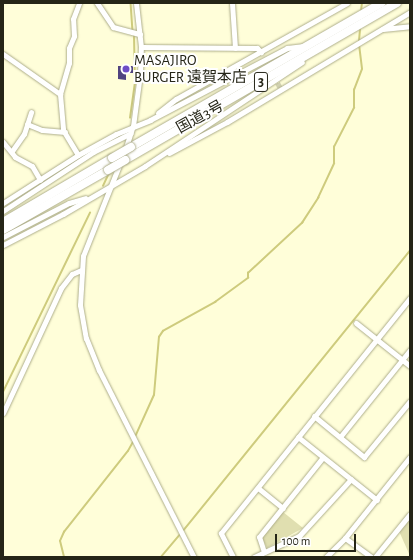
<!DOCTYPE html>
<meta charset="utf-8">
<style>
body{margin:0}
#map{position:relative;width:413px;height:560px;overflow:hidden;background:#fffed9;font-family:"Alegreya Sans","Noto Sans JP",sans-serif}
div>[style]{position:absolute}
.green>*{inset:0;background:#e0dfb0}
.stream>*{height:1.5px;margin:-0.75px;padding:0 0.75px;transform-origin:0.75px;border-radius:0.75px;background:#cecb7d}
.building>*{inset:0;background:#504380}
.minor-tunnel>*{height:5px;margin-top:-2.5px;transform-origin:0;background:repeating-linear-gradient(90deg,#d3d3b2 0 5px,transparent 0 7.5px)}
.roads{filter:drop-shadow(0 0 1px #aeae8b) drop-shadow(0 0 1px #aeae8b)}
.minor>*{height:5px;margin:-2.5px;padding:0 2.5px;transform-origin:2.5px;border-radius:2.5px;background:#fff}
.highway>*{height:8px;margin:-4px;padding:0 4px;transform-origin:4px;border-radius:4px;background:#fff}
.bridges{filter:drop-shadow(0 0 1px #aeae8b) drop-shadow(0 0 1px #aeae8b)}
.highway-bridge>*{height:8px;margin:-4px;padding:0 4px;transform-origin:4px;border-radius:4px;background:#fff}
.dots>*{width:11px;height:11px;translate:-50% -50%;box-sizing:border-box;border:2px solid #fff;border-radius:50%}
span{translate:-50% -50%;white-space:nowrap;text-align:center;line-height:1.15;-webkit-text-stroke:4px #fff;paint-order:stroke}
.shield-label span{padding:1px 3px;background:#fff;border:1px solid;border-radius:3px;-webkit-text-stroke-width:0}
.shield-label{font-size:14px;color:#252517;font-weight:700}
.poi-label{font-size:15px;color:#252517}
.left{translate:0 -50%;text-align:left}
.street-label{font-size:15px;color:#252517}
.frame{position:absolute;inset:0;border:4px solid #252517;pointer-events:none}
.scale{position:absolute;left:275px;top:534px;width:81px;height:18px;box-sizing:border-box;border:2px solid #252517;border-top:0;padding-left:5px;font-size:12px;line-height:14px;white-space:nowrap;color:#252517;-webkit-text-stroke:3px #fff;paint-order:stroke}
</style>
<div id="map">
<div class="green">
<div style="clip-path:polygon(283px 512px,303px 528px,267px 548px,262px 538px)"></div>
<div style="clip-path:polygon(410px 517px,410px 556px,399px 531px)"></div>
</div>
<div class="stream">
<div style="left:131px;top:3px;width:28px;rotate:86deg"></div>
<div style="left:361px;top:11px;width:8px;rotate:-83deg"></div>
<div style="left:359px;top:41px;width:12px;rotate:-85deg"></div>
<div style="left:130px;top:118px;width:34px;rotate:-82deg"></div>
<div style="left:135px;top:84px;width:49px;rotate:-91.2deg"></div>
<div style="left:103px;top:186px;width:14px;rotate:-65deg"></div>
<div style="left:3px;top:392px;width:199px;rotate:-64.1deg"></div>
<div style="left:135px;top:437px;width:46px;rotate:-65.7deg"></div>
<div style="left:154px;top:395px;width:58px;rotate:-85.1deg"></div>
<div style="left:159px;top:337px;width:7px;rotate:-56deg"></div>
<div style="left:163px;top:331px;width:60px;rotate:-29.1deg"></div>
<div style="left:215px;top:302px;width:41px;rotate:-36deg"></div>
<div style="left:248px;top:278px;width:5px;rotate:-90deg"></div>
<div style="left:248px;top:273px;width:74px;rotate:-42.8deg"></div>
<div style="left:302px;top:223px;width:30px;rotate:-57deg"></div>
<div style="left:318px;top:198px;width:38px;rotate:-65deg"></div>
<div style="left:334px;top:163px;width:16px;rotate:-90deg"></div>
<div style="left:334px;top:147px;width:44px;rotate:-62.9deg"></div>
<div style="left:354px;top:108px;width:18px;rotate:-90deg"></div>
<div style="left:354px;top:90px;width:22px;rotate:-69deg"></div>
<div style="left:362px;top:69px;width:24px;rotate:-97deg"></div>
<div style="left:183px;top:531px;width:360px;rotate:-51deg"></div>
<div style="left:64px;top:557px;width:16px;rotate:-104deg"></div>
<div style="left:60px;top:541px;width:10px;rotate:-66deg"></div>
<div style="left:64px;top:532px;width:103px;rotate:-51.7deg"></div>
<div style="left:128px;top:451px;width:13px;rotate:-61deg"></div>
<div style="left:161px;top:557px;width:30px;rotate:-50deg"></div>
</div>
<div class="building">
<div style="clip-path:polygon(118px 66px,133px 66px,133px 73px,126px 73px,126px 80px,118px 79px)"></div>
</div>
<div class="minor-tunnel">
<div style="left:274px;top:76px;width:15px;rotate:62deg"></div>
</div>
<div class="roads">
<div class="minor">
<div style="left:97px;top:3px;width:29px;rotate:56deg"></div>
<div style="left:113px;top:27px;width:28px;rotate:15deg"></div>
<div style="left:232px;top:3px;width:45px;rotate:86.2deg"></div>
<div style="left:383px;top:29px;width:27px;rotate:-6deg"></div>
<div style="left:141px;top:47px;width:116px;rotate:0.5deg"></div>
<div style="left:257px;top:48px;width:6px;rotate:45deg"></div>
<div style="left:3px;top:54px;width:70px;rotate:35.1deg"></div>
<div style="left:60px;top:94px;width:36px;rotate:85deg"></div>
<div style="left:63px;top:130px;width:29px;rotate:59deg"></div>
<div style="left:60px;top:94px;width:32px;rotate:-74deg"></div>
<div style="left:69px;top:63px;width:15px;rotate:-90deg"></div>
<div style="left:69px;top:48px;width:13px;rotate:-67deg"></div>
<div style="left:74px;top:36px;width:17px;rotate:-93deg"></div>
<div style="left:73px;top:19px;width:17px;rotate:-69deg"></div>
<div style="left:158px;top:113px;width:23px;rotate:-38deg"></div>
<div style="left:176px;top:99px;width:196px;rotate:-29.3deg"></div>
<div style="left:27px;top:124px;width:16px;rotate:22deg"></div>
<div style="left:42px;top:130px;width:23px;rotate:5deg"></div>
<div style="left:3px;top:142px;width:19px;rotate:51deg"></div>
<div style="left:15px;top:157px;width:19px;rotate:28deg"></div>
<div style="left:32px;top:166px;width:16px;rotate:60deg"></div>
<div style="left:125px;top:150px;width:25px;rotate:-72deg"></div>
<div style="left:133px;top:126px;width:52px;rotate:-82.3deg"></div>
<div style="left:140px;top:74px;width:27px;rotate:-88deg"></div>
<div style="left:141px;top:47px;width:44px;rotate:-96.5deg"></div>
<div style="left:12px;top:151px;width:21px;rotate:-55deg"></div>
<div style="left:24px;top:134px;width:23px;rotate:-72deg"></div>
<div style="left:169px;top:153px;width:66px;rotate:-28.1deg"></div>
<div style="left:227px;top:122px;width:214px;rotate:-31deg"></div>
<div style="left:120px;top:163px;width:100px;rotate:111.7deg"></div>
<div style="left:83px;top:256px;width:49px;rotate:93.5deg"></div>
<div style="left:80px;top:305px;width:34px;rotate:80deg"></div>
<div style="left:86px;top:338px;width:35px;rotate:68deg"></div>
<div style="left:99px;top:370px;width:210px;rotate:63.1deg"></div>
<div style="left:3px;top:203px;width:89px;rotate:-32.6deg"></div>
<div style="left:78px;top:155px;width:43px;rotate:-28.9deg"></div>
<div style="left:116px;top:134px;width:37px;rotate:-22deg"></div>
<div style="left:150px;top:120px;width:155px;rotate:-27.7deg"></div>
<div style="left:287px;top:48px;width:17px;rotate:-7deg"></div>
<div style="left:3px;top:211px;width:108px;rotate:-33.2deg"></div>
<div style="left:93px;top:152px;width:42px;rotate:-26.6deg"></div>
<div style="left:3px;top:237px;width:74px;rotate:-27.3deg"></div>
<div style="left:69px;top:203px;width:17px;rotate:-17deg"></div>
<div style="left:3px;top:245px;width:68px;rotate:-27.3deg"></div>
<div style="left:63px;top:214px;width:95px;rotate:-30.3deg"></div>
<div style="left:145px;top:166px;width:188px;rotate:-33.5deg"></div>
<div style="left:356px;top:323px;width:69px;rotate:38.5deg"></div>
<div style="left:3px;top:413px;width:138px;rotate:-65.1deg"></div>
<div style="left:61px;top:288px;width:18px;rotate:-52deg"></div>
<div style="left:72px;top:274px;width:10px;rotate:-24deg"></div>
<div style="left:314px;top:416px;width:65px;rotate:39.4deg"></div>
<div style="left:364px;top:457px;width:72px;rotate:-50.6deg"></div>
<div style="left:298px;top:437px;width:101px;rotate:38.6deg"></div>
<div style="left:340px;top:437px;width:112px;rotate:-51.2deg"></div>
<div style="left:258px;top:488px;width:32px;rotate:39deg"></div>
<div style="left:345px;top:538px;width:32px;rotate:36deg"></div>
<div style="left:264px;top:552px;width:16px;rotate:-108deg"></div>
<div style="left:259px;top:537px;width:102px;rotate:-51.3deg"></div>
<div style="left:233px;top:557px;width:27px;rotate:-117deg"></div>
<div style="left:221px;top:533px;width:302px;rotate:-51.2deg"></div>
<div style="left:254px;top:557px;width:50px;rotate:-25deg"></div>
<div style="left:299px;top:536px;width:77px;rotate:-47.6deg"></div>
<div style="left:326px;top:557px;width:27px;rotate:-45deg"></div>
<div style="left:345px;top:538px;width:104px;rotate:-51.3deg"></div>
<div style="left:375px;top:557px;width:55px;rotate:-50.9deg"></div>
</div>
<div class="highway">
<div style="left:131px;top:147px;width:289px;rotate:-29.9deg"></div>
<div style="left:125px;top:160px;width:314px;rotate:-30deg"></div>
<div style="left:3px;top:222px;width:126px;rotate:-30.4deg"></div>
<div style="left:3px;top:230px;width:121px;rotate:-29.7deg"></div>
</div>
</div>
<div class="bridges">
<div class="highway-bridge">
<div style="left:112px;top:158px;width:22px;rotate:-30deg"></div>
<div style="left:108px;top:170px;width:20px;rotate:-30deg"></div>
</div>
</div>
<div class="dots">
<div style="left:126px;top:69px;background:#6e4dc6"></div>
</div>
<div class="shield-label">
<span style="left:261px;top:82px">3</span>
</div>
<div class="poi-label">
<span class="left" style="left:134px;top:69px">MASAJIRO<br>BURGER 遠賀本店</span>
</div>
<div class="street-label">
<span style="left:200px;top:117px;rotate:-29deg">国道3号</span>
</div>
<div class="frame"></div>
<div class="scale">100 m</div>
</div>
